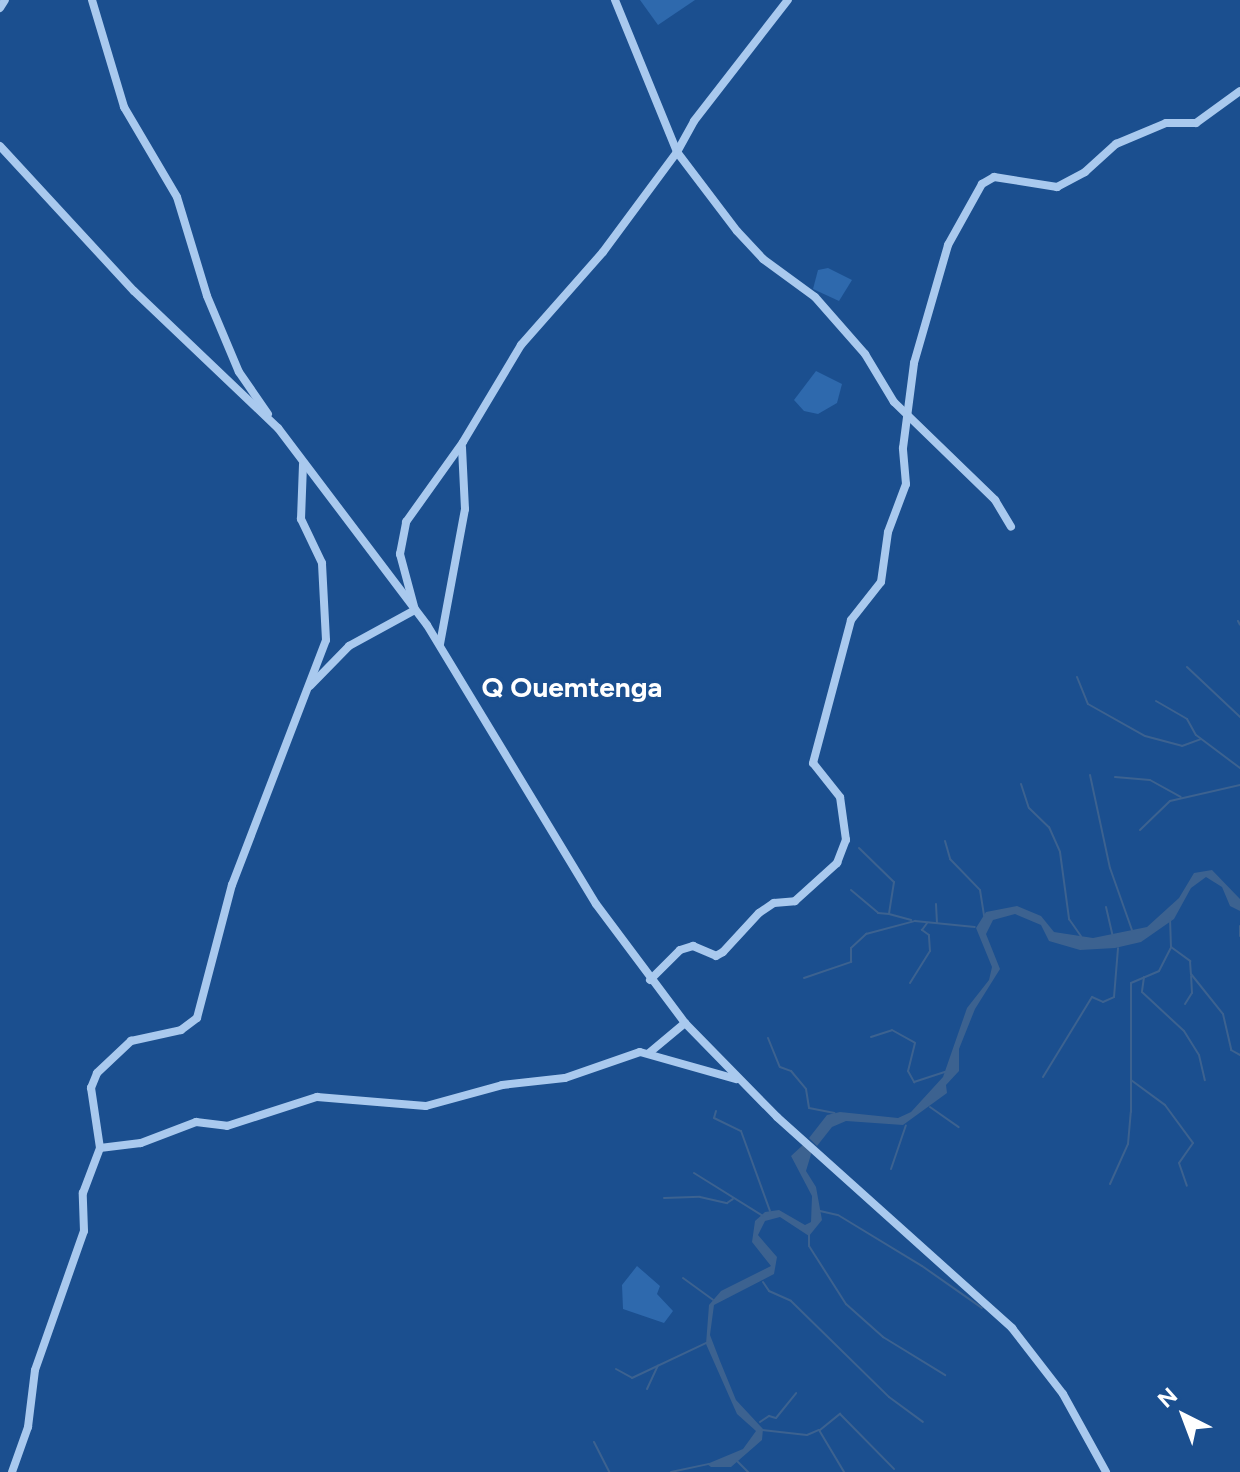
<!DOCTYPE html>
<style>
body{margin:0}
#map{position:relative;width:1240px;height:1472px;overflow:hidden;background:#1b4f8f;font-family:Figtree,sans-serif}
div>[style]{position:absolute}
.green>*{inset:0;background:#2e69ad}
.water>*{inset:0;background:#3c6290}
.stream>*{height:2px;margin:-1px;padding:0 1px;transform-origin:1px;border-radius:1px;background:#3c6290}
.street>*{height:8px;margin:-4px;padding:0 4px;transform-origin:4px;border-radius:4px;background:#a9c9ee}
span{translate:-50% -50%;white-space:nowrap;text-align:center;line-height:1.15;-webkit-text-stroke:7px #1b4f8f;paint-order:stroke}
.quarter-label{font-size:28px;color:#fff;font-weight:700}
.north{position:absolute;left:1144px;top:1376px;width:80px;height:80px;-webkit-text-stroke:6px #1b4f8f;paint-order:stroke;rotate:318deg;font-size:22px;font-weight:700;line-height:32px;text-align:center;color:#fff}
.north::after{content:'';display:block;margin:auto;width:28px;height:36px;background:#fff;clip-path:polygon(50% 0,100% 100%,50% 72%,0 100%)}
</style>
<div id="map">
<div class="green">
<div style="clip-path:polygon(640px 0,695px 0,658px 25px)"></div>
<div style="clip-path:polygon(828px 268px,852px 280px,839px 301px,813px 289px,818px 270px)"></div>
<div style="clip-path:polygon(816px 371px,842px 384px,837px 403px,818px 414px,804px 411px,794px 400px)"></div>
<div style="clip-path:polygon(637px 1266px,660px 1286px,657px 1294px,673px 1311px,664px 1323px,623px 1309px,622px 1285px)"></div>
</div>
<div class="water">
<div style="clip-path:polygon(1212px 870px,1240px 899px,1240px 911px,1230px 906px,1222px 887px,1206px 877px,1191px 888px,1174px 919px,1141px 942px,1115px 948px,1080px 950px,1049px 941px,1041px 925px,1015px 914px,993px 920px,986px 934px,1000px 969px,975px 1009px,959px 1049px,959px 1071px,946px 1085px,947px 1093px,903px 1125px,846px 1121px,832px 1127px,817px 1146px,809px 1138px,827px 1115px,840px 1112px,898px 1118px,911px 1112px,943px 1077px,967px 1008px,989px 980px,992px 967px,976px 928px,986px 912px,1017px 906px,1041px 916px,1054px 932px,1093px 938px,1147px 927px,1179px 898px,1194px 873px)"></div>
<div style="clip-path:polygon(805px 1143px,812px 1151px,806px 1171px,816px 1187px,822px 1220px,809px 1236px,780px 1217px,765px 1221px,758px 1235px,777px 1257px,774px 1274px,714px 1305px,710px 1335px,720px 1361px,736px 1400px,763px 1429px,762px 1440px,731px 1467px,711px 1467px,707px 1464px,743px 1449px,756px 1431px,737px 1414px,706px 1344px,709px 1305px,721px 1291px,771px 1266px,752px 1242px,755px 1221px,765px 1212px,779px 1210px,805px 1225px,811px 1222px,812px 1196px,791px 1156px)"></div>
</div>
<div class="stream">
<div style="left:1238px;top:621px;width:4px;rotate:63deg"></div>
<div style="left:1187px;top:667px;width:73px;rotate:43.3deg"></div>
<div style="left:1077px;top:677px;width:29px;rotate:68deg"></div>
<div style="left:1088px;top:704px;width:65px;rotate:29.3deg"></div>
<div style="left:1145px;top:736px;width:38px;rotate:15deg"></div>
<div style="left:1182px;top:746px;width:20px;rotate:-20deg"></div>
<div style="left:1156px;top:701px;width:36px;rotate:30deg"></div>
<div style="left:1187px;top:719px;width:18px;rotate:61deg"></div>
<div style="left:1196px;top:735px;width:55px;rotate:36.9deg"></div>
<div style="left:1090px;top:775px;width:95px;rotate:77.9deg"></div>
<div style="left:1110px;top:868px;width:66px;rotate:70.5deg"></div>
<div style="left:1115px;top:777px;width:35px;rotate:5deg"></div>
<div style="left:1150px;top:780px;width:35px;rotate:29deg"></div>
<div style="left:1021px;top:784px;width:25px;rotate:72deg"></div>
<div style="left:1029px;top:808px;width:28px;rotate:44deg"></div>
<div style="left:1049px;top:827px;width:27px;rotate:66deg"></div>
<div style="left:1060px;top:852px;width:68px;rotate:82.3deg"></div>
<div style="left:1069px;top:919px;width:21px;rotate:55deg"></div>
<div style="left:1140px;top:830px;width:42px;rotate:-44deg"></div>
<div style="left:1170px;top:801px;width:72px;rotate:-12.9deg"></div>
<div style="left:945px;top:841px;width:19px;rotate:74deg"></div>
<div style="left:950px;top:859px;width:43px;rotate:45.9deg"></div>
<div style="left:980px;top:890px;width:26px;rotate:81deg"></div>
<div style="left:859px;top:848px;width:49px;rotate:44.2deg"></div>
<div style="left:894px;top:882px;width:32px;rotate:99deg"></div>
<div style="left:889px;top:914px;width:23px;rotate:15deg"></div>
<div style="left:851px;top:890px;width:35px;rotate:40deg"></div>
<div style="left:878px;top:913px;width:11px;rotate:5deg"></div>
<div style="left:936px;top:904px;width:19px;rotate:87deg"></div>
<div style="left:1106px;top:907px;width:28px;rotate:77deg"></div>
<div style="left:1240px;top:926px;width:10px;rotate:90deg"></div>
<div style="left:1171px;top:947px;width:24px;rotate:36deg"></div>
<div style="left:1190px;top:961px;width:13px;rotate:86deg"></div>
<div style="left:1191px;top:974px;width:51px;rotate:51.3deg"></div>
<div style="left:1223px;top:1014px;width:37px;rotate:77deg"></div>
<div style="left:1231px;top:1050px;width:10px;rotate:29deg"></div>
<div style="left:1144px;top:977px;width:15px;rotate:98deg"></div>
<div style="left:1142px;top:992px;width:57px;rotate:42.9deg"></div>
<div style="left:1184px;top:1031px;width:28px;rotate:58deg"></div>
<div style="left:1199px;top:1055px;width:26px;rotate:77deg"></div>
<div style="left:804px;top:978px;width:50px;rotate:-18.8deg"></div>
<div style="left:851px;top:962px;width:14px;rotate:-90deg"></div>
<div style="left:851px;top:948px;width:21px;rotate:-43deg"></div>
<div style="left:866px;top:934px;width:51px;rotate:-14.9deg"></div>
<div style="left:915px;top:921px;width:60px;rotate:5.7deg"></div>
<div style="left:910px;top:983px;width:38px;rotate:-58deg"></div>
<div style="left:930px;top:951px;width:16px;rotate:-94deg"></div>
<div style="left:929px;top:935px;width:9px;rotate:-144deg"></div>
<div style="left:922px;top:930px;width:9px;rotate:-54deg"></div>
<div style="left:1185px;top:1004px;width:13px;rotate:-58deg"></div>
<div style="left:1192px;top:993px;width:17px;rotate:-93deg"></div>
<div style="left:871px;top:1037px;width:22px;rotate:-18deg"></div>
<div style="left:892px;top:1030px;width:26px;rotate:29deg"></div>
<div style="left:915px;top:1043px;width:29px;rotate:104deg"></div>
<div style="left:908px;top:1071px;width:13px;rotate:61deg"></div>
<div style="left:914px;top:1082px;width:33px;rotate:-18deg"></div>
<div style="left:768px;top:1038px;width:31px;rotate:68deg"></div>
<div style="left:780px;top:1067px;width:12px;rotate:20deg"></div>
<div style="left:791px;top:1071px;width:23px;rotate:50deg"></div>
<div style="left:806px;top:1089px;width:19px;rotate:81deg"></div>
<div style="left:809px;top:1108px;width:26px;rotate:11deg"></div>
<div style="left:1043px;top:1077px;width:94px;rotate:-58.5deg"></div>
<div style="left:1092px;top:997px;width:12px;rotate:24deg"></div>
<div style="left:1103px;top:1002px;width:12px;rotate:-24deg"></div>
<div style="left:1114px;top:997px;width:49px;rotate:-85.3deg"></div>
<div style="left:1131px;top:1080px;width:42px;rotate:36.3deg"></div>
<div style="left:1165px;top:1105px;width:47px;rotate:53.6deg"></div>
<div style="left:1193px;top:1143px;width:24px;rotate:125deg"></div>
<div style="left:1179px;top:1163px;width:24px;rotate:71deg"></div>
<div style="left:930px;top:1107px;width:35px;rotate:35deg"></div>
<div style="left:716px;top:1111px;width:7px;rotate:106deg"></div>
<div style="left:714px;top:1118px;width:30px;rotate:26deg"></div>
<div style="left:741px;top:1131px;width:85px;rotate:70.1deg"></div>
<div style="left:891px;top:1169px;width:46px;rotate:-71.2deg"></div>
<div style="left:694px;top:1173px;width:81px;rotate:31.9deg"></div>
<div style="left:1110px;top:1184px;width:44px;rotate:-65.8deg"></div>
<div style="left:1128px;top:1144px;width:32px;rotate:-85deg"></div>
<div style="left:1131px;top:1112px;width:129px;rotate:-90deg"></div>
<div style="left:1131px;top:983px;width:30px;rotate:-23deg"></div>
<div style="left:1159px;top:971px;width:27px;rotate:-63deg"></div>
<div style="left:1171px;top:947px;width:29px;rotate:-92deg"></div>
<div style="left:664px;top:1198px;width:36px;rotate:-2deg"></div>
<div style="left:700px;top:1197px;width:28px;rotate:13deg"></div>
<div style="left:727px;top:1203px;width:7px;rotate:-34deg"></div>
<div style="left:820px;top:1211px;width:18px;rotate:13deg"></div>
<div style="left:838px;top:1215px;width:98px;rotate:31.3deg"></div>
<div style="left:922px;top:1266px;width:73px;rotate:35deg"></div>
<div style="left:809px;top:1234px;width:12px;rotate:90deg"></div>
<div style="left:809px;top:1246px;width:69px;rotate:57.5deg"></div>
<div style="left:846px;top:1304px;width:50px;rotate:41.7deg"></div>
<div style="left:883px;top:1337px;width:73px;rotate:31.5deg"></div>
<div style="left:683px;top:1278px;width:37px;rotate:36deg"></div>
<div style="left:763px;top:1282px;width:11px;rotate:56deg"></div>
<div style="left:769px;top:1291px;width:24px;rotate:24deg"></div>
<div style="left:791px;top:1301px;width:137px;rotate:44.4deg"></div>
<div style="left:889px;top:1397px;width:42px;rotate:36.3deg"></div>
<div style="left:616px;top:1369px;width:18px;rotate:29deg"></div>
<div style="left:632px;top:1378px;width:84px;rotate:-25.3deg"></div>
<div style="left:647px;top:1389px;width:26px;rotate:-65deg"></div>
<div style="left:760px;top:1422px;width:11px;rotate:-34deg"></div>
<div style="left:769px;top:1416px;width:7px;rotate:16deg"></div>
<div style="left:776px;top:1418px;width:32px;rotate:-51deg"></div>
<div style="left:762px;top:1430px;width:45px;rotate:6.3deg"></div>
<div style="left:807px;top:1435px;width:13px;rotate:-23deg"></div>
<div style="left:819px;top:1430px;width:49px;rotate:59.2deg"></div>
<div style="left:820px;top:1430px;width:26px;rotate:-39deg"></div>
<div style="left:840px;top:1414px;width:77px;rotate:45.5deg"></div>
<div style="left:594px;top:1442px;width:34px;rotate:63deg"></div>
<div style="left:737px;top:1461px;width:16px;rotate:45deg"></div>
<div style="left:671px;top:1472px;width:39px;rotate:-12deg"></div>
</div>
<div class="street">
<div style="left:92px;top:0;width:112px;rotate:73.3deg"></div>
<div style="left:124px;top:107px;width:104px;rotate:59.5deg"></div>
<div style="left:177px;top:197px;width:103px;rotate:73.1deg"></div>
<div style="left:207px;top:296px;width:82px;rotate:67.2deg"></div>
<div style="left:239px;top:372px;width:51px;rotate:55.4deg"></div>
<div style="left:615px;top:0;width:164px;rotate:67.8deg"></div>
<div style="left:677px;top:152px;width:99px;rotate:52.8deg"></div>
<div style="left:737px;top:231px;width:38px;rotate:47deg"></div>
<div style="left:763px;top:259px;width:64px;rotate:36.2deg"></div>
<div style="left:815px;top:297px;width:76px;rotate:48.7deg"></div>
<div style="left:865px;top:354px;width:56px;rotate:58.9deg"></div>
<div style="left:894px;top:402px;width:141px;rotate:44.1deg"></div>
<div style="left:995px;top:500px;width:31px;rotate:59deg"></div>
<div style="left:0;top:8px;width:9px;rotate:-58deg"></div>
<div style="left:0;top:146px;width:197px;rotate:47.3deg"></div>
<div style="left:134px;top:291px;width:199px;rotate:43.6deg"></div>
<div style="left:278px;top:428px;width:247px;rotate:52.9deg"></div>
<div style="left:427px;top:625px;width:326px;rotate:58.8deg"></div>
<div style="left:596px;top:904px;width:149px;rotate:53.2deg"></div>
<div style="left:685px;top:1023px;width:132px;rotate:45.6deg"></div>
<div style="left:777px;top:1117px;width:316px;rotate:41.9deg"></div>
<div style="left:1012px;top:1328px;width:83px;rotate:52.3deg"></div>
<div style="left:1063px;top:1394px;width:89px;rotate:61.1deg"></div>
<div style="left:440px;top:644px;width:137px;rotate:-79.5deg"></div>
<div style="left:465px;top:509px;width:62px;rotate:-92.8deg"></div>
<div style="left:310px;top:686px;width:56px;rotate:-45.7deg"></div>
<div style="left:349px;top:646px;width:75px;rotate:-28.6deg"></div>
<div style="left:415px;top:610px;width:58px;rotate:-105deg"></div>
<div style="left:400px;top:554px;width:33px;rotate:-79deg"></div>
<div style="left:406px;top:522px;width:98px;rotate:-54.5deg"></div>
<div style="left:463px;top:442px;width:113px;rotate:-59.1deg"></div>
<div style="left:521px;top:345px;width:124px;rotate:-48.6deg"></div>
<div style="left:603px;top:252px;width:124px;rotate:-53.5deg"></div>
<div style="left:677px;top:152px;width:35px;rotate:-61deg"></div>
<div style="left:694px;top:121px;width:153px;rotate:-52.2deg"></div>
<div style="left:650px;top:980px;width:42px;rotate:-45deg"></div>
<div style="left:680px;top:950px;width:14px;rotate:-17deg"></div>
<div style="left:693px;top:946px;width:25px;rotate:23deg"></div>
<div style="left:716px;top:956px;width:8px;rotate:-30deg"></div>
<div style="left:723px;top:952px;width:53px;rotate:-47.3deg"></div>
<div style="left:759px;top:913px;width:18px;rotate:-34deg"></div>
<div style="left:774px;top:903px;width:21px;rotate:-5deg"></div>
<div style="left:795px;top:901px;width:57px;rotate:-42.1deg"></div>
<div style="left:837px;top:863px;width:25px;rotate:-69deg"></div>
<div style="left:846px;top:840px;width:43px;rotate:-97.9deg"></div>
<div style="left:840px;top:797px;width:43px;rotate:-128.5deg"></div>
<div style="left:813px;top:763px;width:148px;rotate:-75.1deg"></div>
<div style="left:851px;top:620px;width:48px;rotate:-51.7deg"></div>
<div style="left:881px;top:582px;width:50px;rotate:-82deg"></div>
<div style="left:888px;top:532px;width:51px;rotate:-69.4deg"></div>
<div style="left:906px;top:484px;width:36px;rotate:-95deg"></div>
<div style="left:903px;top:448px;width:86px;rotate:-82.6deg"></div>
<div style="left:914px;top:363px;width:123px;rotate:-73.9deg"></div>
<div style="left:948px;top:245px;width:70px;rotate:-60.9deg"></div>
<div style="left:982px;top:184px;width:14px;rotate:-30deg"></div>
<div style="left:994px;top:177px;width:64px;rotate:9deg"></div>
<div style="left:1057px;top:187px;width:32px;rotate:-28deg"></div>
<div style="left:1085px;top:172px;width:42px;rotate:-42.1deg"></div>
<div style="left:1116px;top:144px;width:54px;rotate:-22.8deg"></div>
<div style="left:1166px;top:123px;width:30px"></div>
<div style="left:1196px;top:123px;width:54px;rotate:-36deg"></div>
<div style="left:649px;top:1053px;width:47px;rotate:-39.8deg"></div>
<div style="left:100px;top:1148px;width:41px;rotate:-7deg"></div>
<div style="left:141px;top:1143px;width:59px;rotate:-20.9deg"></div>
<div style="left:196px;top:1122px;width:31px;rotate:7deg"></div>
<div style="left:227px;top:1126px;width:95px;rotate:-17.9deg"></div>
<div style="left:317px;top:1097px;width:109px;rotate:4.7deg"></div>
<div style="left:426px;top:1106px;width:79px;rotate:-15.4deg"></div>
<div style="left:502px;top:1085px;width:63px;rotate:-6.3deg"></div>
<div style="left:565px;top:1078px;width:79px;rotate:-19.1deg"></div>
<div style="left:640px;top:1052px;width:100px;rotate:15.7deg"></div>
<div style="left:12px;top:1472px;width:48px;rotate:-70.4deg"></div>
<div style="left:28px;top:1427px;width:57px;rotate:-83deg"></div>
<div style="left:35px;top:1370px;width:147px;rotate:-70.6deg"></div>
<div style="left:84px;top:1231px;width:38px;rotate:-92deg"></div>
<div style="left:83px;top:1193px;width:48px;rotate:-69.3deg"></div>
<div style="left:100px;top:1148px;width:61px;rotate:-98.5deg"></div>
<div style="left:91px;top:1088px;width:16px;rotate:-68deg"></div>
<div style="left:97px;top:1073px;width:47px;rotate:-43.3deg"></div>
<div style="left:131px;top:1041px;width:51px;rotate:-12.4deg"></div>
<div style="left:181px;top:1030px;width:20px;rotate:-37deg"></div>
<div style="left:197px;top:1018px;width:138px;rotate:-75.3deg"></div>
<div style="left:232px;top:885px;width:262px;rotate:-69deg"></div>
<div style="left:326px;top:640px;width:77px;rotate:-93deg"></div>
<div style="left:322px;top:563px;width:49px;rotate:-115.5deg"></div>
<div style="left:301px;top:519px;width:55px;rotate:-87.9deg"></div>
</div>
<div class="quarter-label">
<span style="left:572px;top:687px">Q Ouemtenga</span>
</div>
<div class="north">N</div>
</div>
